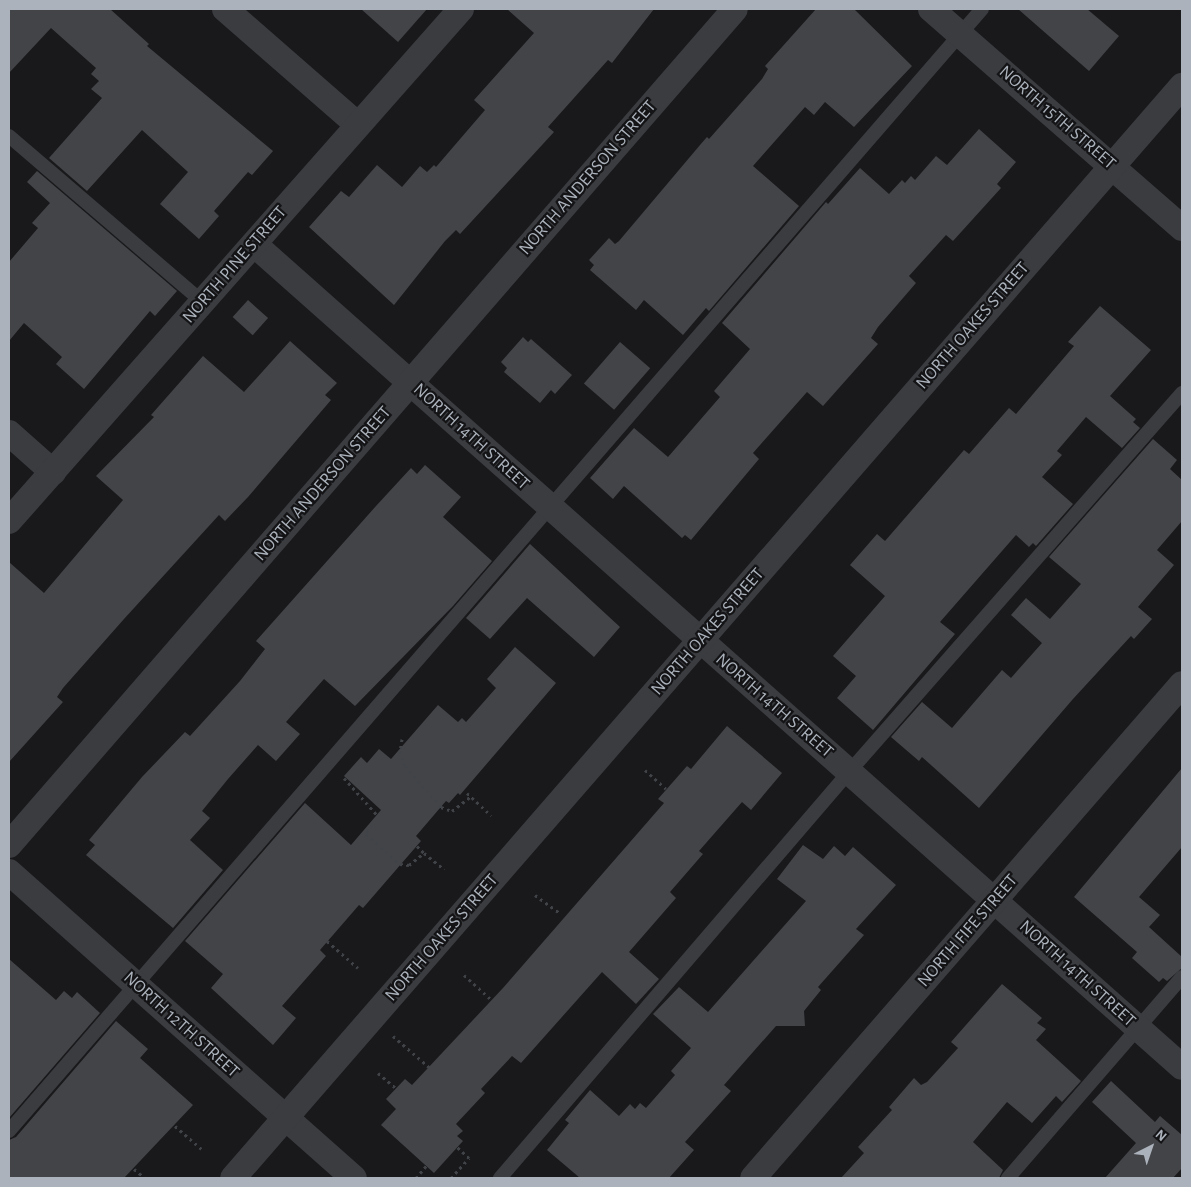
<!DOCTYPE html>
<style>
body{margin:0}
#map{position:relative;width:1191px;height:1187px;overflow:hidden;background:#19191b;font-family:"Alegreya Sans",sans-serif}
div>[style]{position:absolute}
.building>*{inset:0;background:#434448;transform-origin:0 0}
.path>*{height:3px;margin-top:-1.5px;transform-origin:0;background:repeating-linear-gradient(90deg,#404347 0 2.5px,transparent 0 6.5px)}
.lane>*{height:14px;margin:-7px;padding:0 7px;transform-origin:7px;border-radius:7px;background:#3a3c40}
.street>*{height:26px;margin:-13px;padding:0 13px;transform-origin:13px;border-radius:13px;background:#3a3c40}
span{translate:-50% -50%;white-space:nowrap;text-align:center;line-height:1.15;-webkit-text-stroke:4.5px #141416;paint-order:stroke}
.street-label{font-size:18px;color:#abb2bb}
.frame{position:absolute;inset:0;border:10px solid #abb2bb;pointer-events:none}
.north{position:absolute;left:1126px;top:1122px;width:50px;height:50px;-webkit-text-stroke:4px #141416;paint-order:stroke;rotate:41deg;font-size:14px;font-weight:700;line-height:20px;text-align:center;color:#abb2bb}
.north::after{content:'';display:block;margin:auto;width:18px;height:22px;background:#abb2bb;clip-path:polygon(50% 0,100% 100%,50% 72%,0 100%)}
</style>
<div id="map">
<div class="building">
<div style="clip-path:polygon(9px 9px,110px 9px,149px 44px,147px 46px,273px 151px,252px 175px,248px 172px,214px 211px,219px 216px,199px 239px,160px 204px,188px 172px,142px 130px,87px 191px,49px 158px,102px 98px,91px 89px,99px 81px,91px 74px,96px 68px,51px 28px,9px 73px)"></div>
<div style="clip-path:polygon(361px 9px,427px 9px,398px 42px)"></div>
<div style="clip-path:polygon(507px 9px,654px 9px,612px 63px,608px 60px,548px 127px,554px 132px,460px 234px,456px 230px,445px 241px,394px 305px,309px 227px,341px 191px,349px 197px,377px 165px,402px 187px,420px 166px,427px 172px,434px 165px,436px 167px,485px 110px,474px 100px,534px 33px)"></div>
<div style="clip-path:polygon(816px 9px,854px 9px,912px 66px,854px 127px,825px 102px,814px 115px,805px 107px,753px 166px,799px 206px,709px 311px,706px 308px,683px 335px,644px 300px,636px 310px,590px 270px,594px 265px,589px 260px,609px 238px,615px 244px,619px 241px,700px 145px,707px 137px,709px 139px,762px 79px,768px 69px,765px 66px)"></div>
<div style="clip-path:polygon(1018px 9px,1087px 9px,1119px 36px,1089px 71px)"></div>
<div style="clip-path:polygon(979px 129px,1016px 162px,997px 184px,1001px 188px,953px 241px,946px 235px,909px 276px,916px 283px,878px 327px,871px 338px,878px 344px,823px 406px,807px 392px,753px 453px,759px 459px,691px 540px,685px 535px,682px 538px,624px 486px,613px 499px,590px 478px,634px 428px,668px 457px,720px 397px,714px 391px,750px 349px,722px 323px,826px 202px,828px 204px,860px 168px,889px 194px,902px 180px,905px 183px,911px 176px,915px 180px,936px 156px,947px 165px)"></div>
<div style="clip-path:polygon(37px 171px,177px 291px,155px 316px,150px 311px,84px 389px,56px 364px,62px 357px,24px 323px,9px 341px,9px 262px,38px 228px,32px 223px,50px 203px,27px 182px)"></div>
<div style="left:248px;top:300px;width:27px;height:23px;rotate:42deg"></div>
<div style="clip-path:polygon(1100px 306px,1151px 350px,1110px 396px,1136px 419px,1133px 422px,1140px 428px,1122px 448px,1086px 417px,1057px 451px,1062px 455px,1042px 477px,1073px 504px,1036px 546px,1033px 543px,1029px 547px,1016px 535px,940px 622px,955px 634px,873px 730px,837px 698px,856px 676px,833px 656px,885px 596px,850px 565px,877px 534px,885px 541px,964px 450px,969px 454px,1009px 408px,1016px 414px,1074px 346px,1068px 342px)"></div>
<div style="clip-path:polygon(523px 337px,528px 342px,531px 339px,572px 375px,555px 394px,551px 390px,540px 403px,504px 372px,507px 368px,501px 362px)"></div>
<div style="clip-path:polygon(290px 341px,337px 383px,325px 395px,331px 400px,248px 497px,225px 521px,219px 515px,124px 619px,63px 688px,57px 697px,63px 702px,9px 762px,9px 562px,44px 593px,123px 500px,96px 476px,154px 417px,151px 415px,203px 356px,244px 392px)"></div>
<div style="left:620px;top:342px;width:40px;height:55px;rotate:41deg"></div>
<div style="clip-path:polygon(1153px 439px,1177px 460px,1170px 469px,1182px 480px,1182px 521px,1157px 550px,1174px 565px,1138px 607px,1152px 619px,1134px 639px,1131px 636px,1073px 699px,979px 808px,922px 757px,919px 761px,891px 737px,922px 702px,952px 728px,1002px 670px,1011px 678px,1042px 643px,1011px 615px,1026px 598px,1050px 619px,1081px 584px,1049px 557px)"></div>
<div style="clip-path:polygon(425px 465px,461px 497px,443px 517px,492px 561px,453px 606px,355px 706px,324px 679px,286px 722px,300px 734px,276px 761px,258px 745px,228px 779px,202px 811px,210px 818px,190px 840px,223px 870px,173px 928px,86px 855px,95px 845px,89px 840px,142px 777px,185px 732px,190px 736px,240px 681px,265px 649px,256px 641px,376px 506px,411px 468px,417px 474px)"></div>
<div style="clip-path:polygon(530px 544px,620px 627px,594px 657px,527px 598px,490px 639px,466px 618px)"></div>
<div style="clip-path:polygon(515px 647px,556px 683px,460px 795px,458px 793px,449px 803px,446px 801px,416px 836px,421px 841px,363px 908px,359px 905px,320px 950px,326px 956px,282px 1006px,296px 1018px,273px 1045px,211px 988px,223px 974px,185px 941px,305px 803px,351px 845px,381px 810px,344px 776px,361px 757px,367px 763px,379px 749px,391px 759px,438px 705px,458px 722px,462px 718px,466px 722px,496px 688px,487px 679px)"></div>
<div style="clip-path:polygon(727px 726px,782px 773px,751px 810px,742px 802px,699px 851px,703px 854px,670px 892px,676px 898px,629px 952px,659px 979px,636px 1004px,602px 972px,521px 1063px,512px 1056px,481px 1089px,485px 1093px,456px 1124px,463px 1131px,457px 1136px,463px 1141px,434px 1173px,381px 1125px,396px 1109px,386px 1099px,405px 1079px,412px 1085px,503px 988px,664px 803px,658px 799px,687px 766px,691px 769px)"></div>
<div style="clip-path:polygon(1182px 768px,1182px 847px,1139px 897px,1160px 915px,1149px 927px,1182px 957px,1182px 968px,1167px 981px,1163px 978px,1159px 982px,1132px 958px,1137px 952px,1074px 897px)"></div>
<div style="clip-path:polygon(803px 845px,823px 859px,834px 846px,845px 856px,853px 847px,896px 885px,856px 929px,864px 935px,818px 987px,821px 990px,804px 1011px,805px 1026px,776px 1026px,724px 1085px,731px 1091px,685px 1142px,694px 1150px,669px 1178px,580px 1178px,547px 1150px,569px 1123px,565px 1120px,590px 1090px,619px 1116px,630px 1104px,635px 1109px,640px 1103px,646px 1108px,675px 1075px,671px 1071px,691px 1048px,653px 1014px,679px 987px,708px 1012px,806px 901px,777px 879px)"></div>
<div style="clip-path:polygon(9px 959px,56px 1000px,64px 991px,72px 998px,77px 992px,100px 1013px,9px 1118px)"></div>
<div style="clip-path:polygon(1002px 984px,1042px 1018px,1037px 1023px,1046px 1029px,1036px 1040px,1081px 1081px,1062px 1102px,1056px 1096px,1032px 1123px,1007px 1102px,973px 1142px,1003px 1170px,999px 1178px,841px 1178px,864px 1153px,858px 1147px,892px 1110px,889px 1107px,914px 1078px,921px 1085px,927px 1082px,958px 1048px,951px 1042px)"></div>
<div style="clip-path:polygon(116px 1021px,148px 1049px,140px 1058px,193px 1105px,124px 1178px,9px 1178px,9px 1140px,16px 1137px)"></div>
<div style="clip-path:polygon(1111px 1081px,1155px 1122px,1160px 1116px,1182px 1135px,1182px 1168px,1173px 1178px,1105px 1178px,1136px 1143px,1092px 1102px)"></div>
</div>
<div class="path">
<div style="left:402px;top:739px;width:12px;rotate:99deg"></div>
<div style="left:400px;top:751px;width:16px;rotate:72deg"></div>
<div style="left:405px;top:766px;width:55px;rotate:48.7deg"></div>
<div style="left:441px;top:807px;width:12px;rotate:20deg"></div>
<div style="left:452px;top:811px;width:24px;rotate:-38deg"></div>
<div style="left:645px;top:770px;width:28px;rotate:42deg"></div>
<div style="left:344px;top:778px;width:50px;rotate:48.3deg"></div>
<div style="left:467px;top:793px;width:33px;rotate:43deg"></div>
<div style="left:372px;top:825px;width:11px;rotate:124deg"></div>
<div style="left:366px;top:834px;width:45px;rotate:41.4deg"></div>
<div style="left:400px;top:864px;width:9px;rotate:6deg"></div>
<div style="left:409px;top:865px;width:19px;rotate:-39deg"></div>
<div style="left:424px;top:853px;width:26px;rotate:39deg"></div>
<div style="left:417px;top:846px;width:10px;rotate:45deg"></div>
<div style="left:535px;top:895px;width:31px;rotate:36deg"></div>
<div style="left:327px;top:941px;width:41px;rotate:41.1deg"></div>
<div style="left:464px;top:975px;width:36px;rotate:42deg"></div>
<div style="left:393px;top:1036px;width:48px;rotate:40.7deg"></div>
<div style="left:378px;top:1073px;width:23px;rotate:40deg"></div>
<div style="left:175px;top:1126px;width:35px;rotate:41deg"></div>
<div style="left:134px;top:1169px;width:14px;rotate:39deg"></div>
<div style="left:416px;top:1178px;width:16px;rotate:-50deg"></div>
<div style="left:451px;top:1178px;width:27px;rotate:-48deg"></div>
<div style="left:469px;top:1158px;width:16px;rotate:-137deg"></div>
</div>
<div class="lane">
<div style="left:9px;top:136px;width:255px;rotate:40.6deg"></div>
<div style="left:9px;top:1131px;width:1485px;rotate:-49.07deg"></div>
<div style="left:500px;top:1178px;width:535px;rotate:-49.32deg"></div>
<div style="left:849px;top:772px;width:505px;rotate:-48.7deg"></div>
<div style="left:1008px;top:1178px;width:266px;rotate:-49.1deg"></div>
</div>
<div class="street">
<div style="left:225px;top:9px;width:176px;rotate:41.1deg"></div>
<div style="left:931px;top:9px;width:333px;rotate:41.1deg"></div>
<div style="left:254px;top:244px;width:1240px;rotate:41.57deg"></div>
<div style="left:9px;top:433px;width:59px;rotate:41.6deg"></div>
<div style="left:9px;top:521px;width:683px;rotate:-48.56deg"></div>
<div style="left:9px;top:845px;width:1107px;rotate:-49.03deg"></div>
<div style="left:9px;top:872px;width:461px;rotate:41.6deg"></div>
<div style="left:233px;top:1178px;width:1447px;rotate:-49.01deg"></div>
<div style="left:753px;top:1178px;width:654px;rotate:-49.03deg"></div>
</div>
<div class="street-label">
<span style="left:1057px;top:118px;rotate:41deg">NORTH 15TH STREET</span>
<span style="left:588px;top:178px;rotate:-49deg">NORTH ANDERSON STREET</span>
<span style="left:235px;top:265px;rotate:-49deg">NORTH PINE STREET</span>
<span style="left:973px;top:326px;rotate:-49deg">NORTH OAKES STREET</span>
<span style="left:471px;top:437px;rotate:42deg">NORTH 14TH STREET</span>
<span style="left:323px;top:484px;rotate:-49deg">NORTH ANDERSON STREET</span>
<span style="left:708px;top:632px;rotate:-49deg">NORTH OAKES STREET</span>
<span style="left:774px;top:706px;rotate:41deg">NORTH 14TH STREET</span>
<span style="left:968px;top:931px;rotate:-49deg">NORTH FIFE STREET</span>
<span style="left:442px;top:938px;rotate:-49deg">NORTH OAKES STREET</span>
<span style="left:1077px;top:974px;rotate:42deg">NORTH 14TH STREET</span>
<span style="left:181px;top:1025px;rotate:42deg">NORTH 12TH STREET</span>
</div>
<div class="frame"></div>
<div class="north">N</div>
</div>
